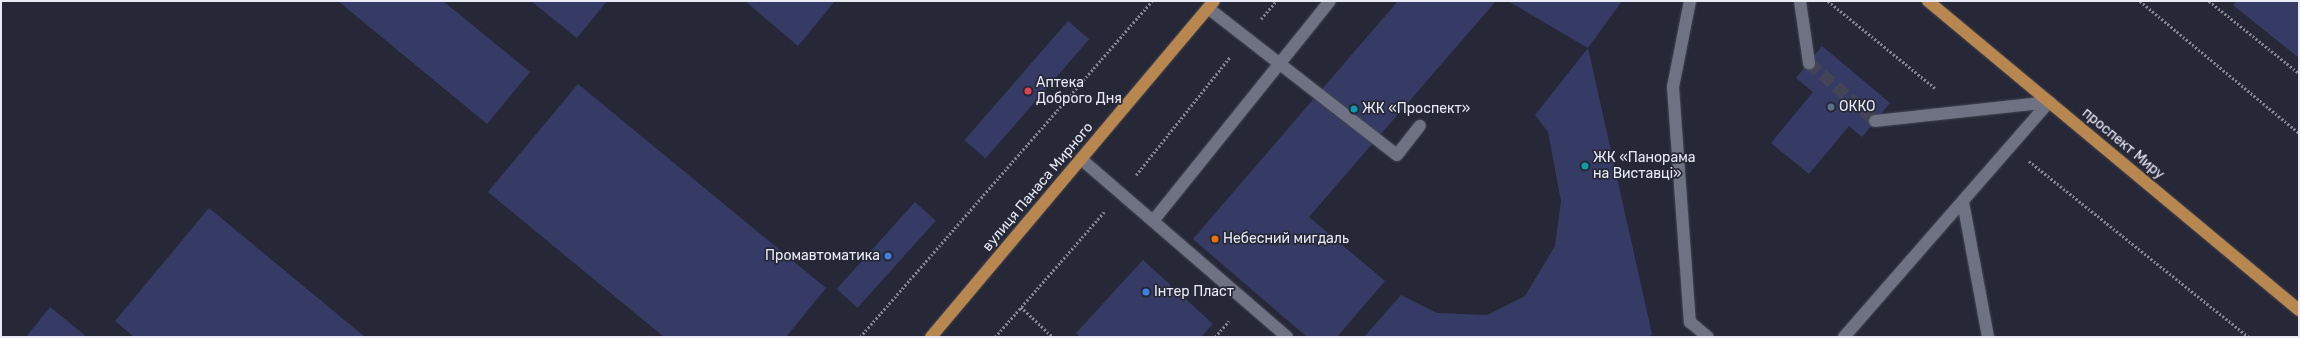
<!DOCTYPE html>
<meta charset="utf-8">
<style>
body{margin:0}
#map{position:relative;width:2300px;height:338px;overflow:hidden;background:#262837;font-family:Rubik,sans-serif}
div>[style]{position:absolute}
.building>*{inset:0;background:#363b65;transform-origin:0 0}
.minor-tunnel>*{height:12px;margin-top:-6px;transform-origin:0;background:repeating-linear-gradient(90deg,#434554 0 12px,transparent 0 18px)}
.path>*{height:2.5px;margin-top:-1.25px;transform-origin:0;background:repeating-linear-gradient(90deg,#848793 0 2px,transparent 0 4px)}
.roads{filter:drop-shadow(0 0 1px #434552) drop-shadow(0 0 1px #434552)}
.minor>*{height:12px;margin:-6px;padding:0 6px;transform-origin:6px;border-radius:6px;background:#6f7283}
.major>*{height:12px;margin:-6px;padding:0 6px;transform-origin:6px;border-radius:6px;background:#b8864f}
.dots>*{width:11px;height:11px;translate:-50% -50%;box-sizing:border-box;border:2px solid #262837;border-radius:50%}
span{translate:-50% -50%;white-space:nowrap;text-align:center;line-height:1.15;-webkit-text-stroke:3.5px #262837;paint-order:stroke}
.poi-label{font-size:14px;color:#e8ebf5}
.left{translate:0 -50%;text-align:left}
.right{translate:-100% -50%;text-align:right}
.street-label{font-size:14px;color:#e8ebf5}
.frame{position:absolute;inset:0;border:2px solid #e8ebf5;pointer-events:none}
</style>
<div id="map">
<div class="building">
<div style="clip-path:polygon(338px 1px,443px 1px,530px 72px,487px 124px)"></div>
<div style="clip-path:polygon(531px 1px,607px 1px,577px 38px)"></div>
<div style="clip-path:polygon(745px 1px,835px 1px,798px 46px)"></div>
<div style="clip-path:polygon(1398px 1px,1496px 1px,1309px 217px,1385px 281px,1337px 337px,1307px 337px,1193px 239px)"></div>
<div style="clip-path:polygon(1508px 1px,1622px 1px,1588px 48px,1652px 334px,1649px 337px,1364px 337px,1401px 295px,1437px 313px,1487px 315px,1525px 296px,1555px 246px,1561px 201px,1548px 132px,1535px 115px,1588px 48px)"></div>
<div style="clip-path:polygon(2236px 1px,2299px 1px,2299px 58px,2233px 5px)"></div>
<div style="left:1068px;top:21px;width:28px;height:158px;rotate:41deg"></div>
<div style="clip-path:polygon(1822px 46px,1890px 103px,1862px 137px,1849px 126px,1809px 174px,1771px 143px,1813px 92px,1796px 78px)"></div>
<div style="clip-path:polygon(578px 84px,826px 288px,786px 337px,664px 337px,488px 192px)"></div>
<div style="left:915px;top:202px;width:28px;height:117px;rotate:42deg"></div>
<div style="clip-path:polygon(209px 208px,365px 337px,134px 337px,115px 321px)"></div>
<div style="clip-path:polygon(1143px 260px,1213px 324px,1201px 337px,1080px 337px,1076px 333px)"></div>
<div style="clip-path:polygon(50px 307px,87px 337px,26px 337px)"></div>
</div>
<div class="minor-tunnel">
<div style="left:1809px;top:63px;width:88px;rotate:41.3deg"></div>
</div>
<div class="path">
<div style="left:1828px;top:1px;width:138px;rotate:39.1deg"></div>
<div style="left:2140px;top:1px;width:207px;rotate:39.7deg"></div>
<div style="left:2209px;top:1px;width:115px;rotate:38.7deg"></div>
<div style="left:1261px;top:19px;width:23px;rotate:-50deg"></div>
<div style="left:2029px;top:161px;width:282px;rotate:38.7deg"></div>
<div style="left:1136px;top:175px;width:151px;rotate:-51.5deg"></div>
<div style="left:1021px;top:307px;width:44px;rotate:43.2deg"></div>
<div style="left:860px;top:337px;width:445px;rotate:-49deg"></div>
<div style="left:995px;top:337px;width:166px;rotate:-48.9deg"></div>
<div style="left:1215px;top:337px;width:21px;rotate:-49deg"></div>
</div>
<div class="roads">
<div class="minor">
<div style="left:1690px;top:1px;width:88px;rotate:101.2deg"></div>
<div style="left:1673px;top:87px;width:236px;rotate:85.9deg"></div>
<div style="left:1690px;top:322px;width:23px;rotate:40deg"></div>
<div style="left:1800px;top:1px;width:63px;rotate:81.7deg"></div>
<div style="left:1208px;top:8px;width:239px;rotate:37.9deg"></div>
<div style="left:1397px;top:155px;width:37px;rotate:-52deg"></div>
<div style="left:1875px;top:121px;width:175px;rotate:-6.2deg"></div>
<div style="left:1081px;top:159px;width:272px;rotate:40.8deg"></div>
<div style="left:1963px;top:202px;width:137px;rotate:79.5deg"></div>
<div style="left:1153px;top:221px;width:282px;rotate:-51.2deg"></div>
<div style="left:1844px;top:337px;width:312px;rotate:-48.9deg"></div>
</div>
<div class="major">
<div style="left:1928px;top:1px;width:483px;rotate:39.8deg"></div>
<div style="left:931px;top:337px;width:439px;rotate:-49.9deg"></div>
</div>
</div>
<div class="dots">
<div style="left:1028px;top:91px;background:#e0444e"></div>
<div style="left:1831px;top:107px;background:#5c6f8a"></div>
<div style="left:1354px;top:109px;background:#0f9aa8"></div>
<div style="left:1585px;top:166px;background:#0f9aa8"></div>
<div style="left:1215px;top:239px;background:#e8710a"></div>
<div style="left:888px;top:256px;background:#3f7fe0"></div>
<div style="left:1146px;top:292px;background:#3f7fe0"></div>
</div>
<div class="poi-label">
<span class="left" style="left:1036px;top:91px">Аптека<br>Доброго Дня</span>
<span class="left" style="left:1839px;top:107px">ОККО</span>
<span class="left" style="left:1362px;top:109px">ЖК «Проспект»</span>
<span class="left" style="left:1593px;top:166px">ЖК «Панорама<br>на Виставці»</span>
<span class="left" style="left:1223px;top:239px">Небесний мигдаль</span>
<span class="right" style="left:880px;top:256px">Промавтоматика</span>
<span class="left" style="left:1154px;top:292px">Інтер Пласт</span>
</div>
<div class="street-label">
<span style="left:2123px;top:144px;rotate:40deg">проспект Миру</span>
<span style="left:1038px;top:187px;rotate:-50deg">вулиця Панаса Мирного</span>
</div>
<div class="frame"></div>
</div>
